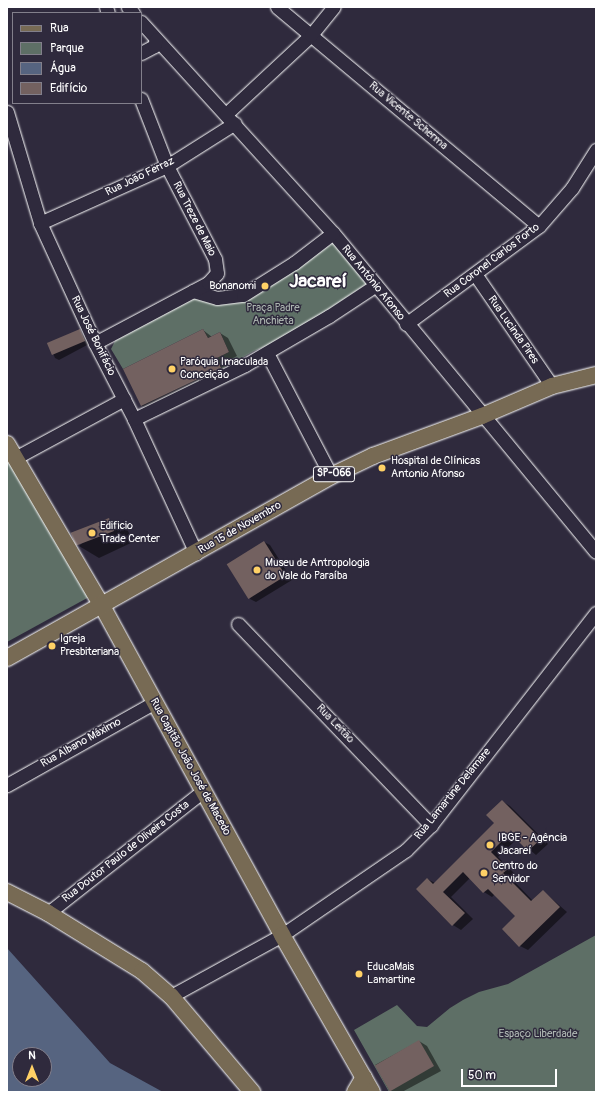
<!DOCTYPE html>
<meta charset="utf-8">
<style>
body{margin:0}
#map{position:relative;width:603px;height:1099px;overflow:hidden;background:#2f2a3d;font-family:Pangolin,sans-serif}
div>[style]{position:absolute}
.green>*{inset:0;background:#5e6f66}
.water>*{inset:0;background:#566480}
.shadow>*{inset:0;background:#0007}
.building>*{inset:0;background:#736160;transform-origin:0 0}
.roads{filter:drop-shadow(0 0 1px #fff) drop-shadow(0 0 1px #fff)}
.minor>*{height:13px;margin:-6.5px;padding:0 6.5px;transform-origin:6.5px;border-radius:6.5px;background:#2f2a3d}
.major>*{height:16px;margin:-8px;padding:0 8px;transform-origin:8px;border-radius:8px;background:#776a54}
.dots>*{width:11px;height:11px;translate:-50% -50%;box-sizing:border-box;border:2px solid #2f2a3d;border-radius:50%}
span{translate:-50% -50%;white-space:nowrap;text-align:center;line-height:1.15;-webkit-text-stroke:3px #2f2a3d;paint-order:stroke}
.shield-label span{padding:1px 3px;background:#2f2a3d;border:1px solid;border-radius:3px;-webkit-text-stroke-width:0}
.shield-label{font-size:10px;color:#fff;font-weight:700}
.street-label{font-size:11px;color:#fff}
.poi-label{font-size:11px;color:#fff}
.right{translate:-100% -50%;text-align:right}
.left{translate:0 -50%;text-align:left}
.park-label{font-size:11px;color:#aeb7b2}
.town-label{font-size:19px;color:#fff;font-weight:700}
.frame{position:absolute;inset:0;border:8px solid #fff;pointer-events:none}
.legend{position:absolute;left:12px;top:12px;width:130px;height:92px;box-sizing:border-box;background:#2f2a3d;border:1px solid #827f8b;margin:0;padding:5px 7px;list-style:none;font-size:12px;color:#fff}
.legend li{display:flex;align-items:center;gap:8px;height:20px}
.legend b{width:20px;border:1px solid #827f8b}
.north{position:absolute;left:12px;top:1047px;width:40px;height:40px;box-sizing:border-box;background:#2f2a3d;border:1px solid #827f8b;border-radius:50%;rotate:0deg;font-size:11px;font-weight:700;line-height:16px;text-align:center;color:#fff}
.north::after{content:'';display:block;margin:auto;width:14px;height:18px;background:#ffd166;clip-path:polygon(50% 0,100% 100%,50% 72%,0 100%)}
.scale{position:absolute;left:461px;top:1069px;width:96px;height:18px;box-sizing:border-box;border:2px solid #fff;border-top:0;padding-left:5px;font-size:12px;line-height:14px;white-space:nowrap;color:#fff;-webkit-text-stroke:3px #2f2a3d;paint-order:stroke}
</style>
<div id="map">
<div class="green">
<div style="clip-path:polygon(333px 243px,368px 283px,284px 339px,254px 351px,222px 369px,217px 358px,229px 352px,220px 332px,208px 338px,203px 329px,123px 369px,111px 349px,116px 339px,195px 297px,217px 304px,247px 300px)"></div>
<div style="clip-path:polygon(7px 451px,89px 597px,7px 642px)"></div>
<div style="clip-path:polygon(596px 935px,596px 1092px,389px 1092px,354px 1030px,397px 1005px,417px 1026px,427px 1027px,450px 1008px,463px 1000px,479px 992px,508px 984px)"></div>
</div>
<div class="water">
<div style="clip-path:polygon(evenodd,7px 948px,110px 1063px,163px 1092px,7px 1092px,7px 948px,20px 1055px,44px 1055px,44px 1079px,20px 1079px,20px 1055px)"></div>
</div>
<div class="shadow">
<div style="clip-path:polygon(203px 330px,212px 337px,220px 333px,228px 338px,237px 356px,224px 363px,229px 372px,150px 410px,142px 406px,124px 369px)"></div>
<div style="clip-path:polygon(80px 331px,89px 344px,59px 360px,55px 358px,50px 346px)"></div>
<div style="clip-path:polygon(108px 520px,128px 531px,133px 542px,99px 558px,79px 546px)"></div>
<div style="clip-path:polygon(264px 542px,270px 545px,292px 580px,256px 602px,250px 599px)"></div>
<div style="clip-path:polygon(502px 801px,510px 806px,548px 844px,536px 855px,517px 839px,498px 857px,515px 874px,511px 878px,533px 901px,543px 891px,567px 912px,528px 950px,520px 946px,517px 916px,495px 894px,492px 897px,484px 892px,470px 878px,451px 897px,473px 919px,461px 930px,453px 925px,417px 889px,427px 879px,435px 883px,495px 823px)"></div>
<div style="clip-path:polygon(419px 1041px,427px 1046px,441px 1071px,402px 1092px,393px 1092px,389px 1090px,375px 1065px)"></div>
</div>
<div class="building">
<div style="left:80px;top:329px;width:13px;height:36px;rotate:67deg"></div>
<div style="clip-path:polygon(203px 329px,208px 338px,220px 332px,229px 352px,217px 358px,221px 368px,141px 406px,123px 369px)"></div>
<div style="left:109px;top:518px;width:14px;height:41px;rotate:69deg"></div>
<div style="left:264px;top:541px;width:41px;height:44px;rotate:58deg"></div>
<div style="clip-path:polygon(502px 800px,541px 839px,528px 851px,510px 833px,491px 852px,508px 869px,503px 873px,531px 901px,543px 890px,560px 907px,519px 947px,502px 929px,515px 916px,488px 889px,483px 893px,463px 872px,443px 892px,465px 913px,452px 926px,416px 889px,427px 878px,433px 884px,494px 823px,486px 815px)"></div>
<div style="left:419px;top:1040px;width:30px;height:51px;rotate:60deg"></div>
</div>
<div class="roads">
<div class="minor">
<div style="left:106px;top:7px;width:6px;rotate:72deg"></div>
<div style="left:128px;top:7px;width:8px;rotate:50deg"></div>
<div style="left:277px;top:7px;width:341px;rotate:39.9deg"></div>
<div style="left:141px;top:22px;width:285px;rotate:47.7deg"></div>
<div style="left:333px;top:233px;width:413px;rotate:50.5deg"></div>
<div style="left:141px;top:53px;width:15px;rotate:-28deg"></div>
<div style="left:154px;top:46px;width:7px;rotate:-74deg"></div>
<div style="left:7px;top:112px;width:116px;rotate:73.4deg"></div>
<div style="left:40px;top:223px;width:132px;rotate:65.4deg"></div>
<div style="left:95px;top:343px;width:85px;rotate:62.8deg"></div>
<div style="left:134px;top:419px;width:148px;rotate:65.2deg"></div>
<div style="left:226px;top:114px;width:116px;rotate:-42.9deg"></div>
<div style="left:311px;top:35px;width:36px;rotate:-51deg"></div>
<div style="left:40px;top:223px;width:139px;rotate:-24.2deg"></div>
<div style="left:167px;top:166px;width:80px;rotate:-32.3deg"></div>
<div style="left:475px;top:274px;width:136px;rotate:55.5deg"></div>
<div style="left:193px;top:291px;width:25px;rotate:16deg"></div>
<div style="left:217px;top:298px;width:26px;rotate:-7deg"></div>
<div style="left:243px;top:295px;width:60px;rotate:-32.1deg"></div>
<div style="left:294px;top:263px;width:49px;rotate:-37.6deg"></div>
<div style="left:406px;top:324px;width:165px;rotate:-36.4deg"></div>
<div style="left:539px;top:226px;width:50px;rotate:-49deg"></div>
<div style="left:572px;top:188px;width:45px;rotate:-57.7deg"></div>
<div style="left:95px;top:343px;width:128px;rotate:-28deg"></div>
<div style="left:208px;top:283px;width:13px;rotate:-48deg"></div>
<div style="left:217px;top:273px;width:14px;rotate:-98deg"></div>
<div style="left:215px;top:259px;width:105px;rotate:-117.3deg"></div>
<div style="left:167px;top:166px;width:72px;rotate:-111.2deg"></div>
<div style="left:267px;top:353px;width:139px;rotate:62.5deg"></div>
<div style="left:134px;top:419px;width:123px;rotate:-25.9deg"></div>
<div style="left:245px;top:365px;width:97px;rotate:-30.3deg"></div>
<div style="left:329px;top:316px;width:56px;rotate:-33.4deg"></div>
<div style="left:15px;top:458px;width:124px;rotate:-28.4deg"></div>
<div style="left:238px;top:624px;width:279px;rotate:46.2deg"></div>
<div style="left:7px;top:785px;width:170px;rotate:-29.3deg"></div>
<div style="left:48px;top:913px;width:197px;rotate:-38.2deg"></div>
<div style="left:171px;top:996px;width:127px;rotate:-28.8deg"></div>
<div style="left:282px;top:935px;width:150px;rotate:-34.4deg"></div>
<div style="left:406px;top:850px;width:35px;rotate:-45deg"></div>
<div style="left:431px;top:825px;width:269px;rotate:-52.1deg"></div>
</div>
<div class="major">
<div style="left:7px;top:444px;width:186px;rotate:59.6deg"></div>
<div style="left:101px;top:604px;width:377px;rotate:61.3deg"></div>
<div style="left:282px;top:935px;width:181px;rotate:60.2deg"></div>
<div style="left:7px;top:658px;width:372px;rotate:-29.3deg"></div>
<div style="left:331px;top:476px;width:47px;rotate:-25.5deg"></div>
<div style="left:373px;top:456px;width:116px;rotate:-20.2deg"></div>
<div style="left:482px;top:416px;width:76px;rotate:-23.2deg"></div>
<div style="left:552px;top:386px;width:45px;rotate:-14deg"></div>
<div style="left:7px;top:892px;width:46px;rotate:27.1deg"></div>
<div style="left:48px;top:913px;width:110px;rotate:31.7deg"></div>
<div style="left:142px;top:971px;width:38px;rotate:41deg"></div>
<div style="left:171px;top:996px;width:126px;rotate:49.8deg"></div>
<div style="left:355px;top:1092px;width:17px;rotate:-59deg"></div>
</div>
</div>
<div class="dots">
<div style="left:265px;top:286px;background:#ffd166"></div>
<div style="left:172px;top:369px;background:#ffd166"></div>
<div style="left:382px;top:468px;background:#ffd166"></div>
<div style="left:92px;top:533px;background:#ffd166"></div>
<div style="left:257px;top:570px;background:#ffd166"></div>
<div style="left:52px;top:646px;background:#ffd166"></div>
<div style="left:490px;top:845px;background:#ffd166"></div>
<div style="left:484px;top:873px;background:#ffd166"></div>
<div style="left:359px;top:974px;background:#ffd166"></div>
</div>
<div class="shield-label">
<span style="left:334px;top:474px">SP-066</span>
</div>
<div class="street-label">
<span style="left:408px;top:116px;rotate:40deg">Rua Vicente Scherma</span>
<span style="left:140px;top:177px;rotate:-26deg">Rua João Ferraz</span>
<span style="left:194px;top:219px;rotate:63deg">Rua Treze de Maio</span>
<span style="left:492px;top:261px;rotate:-37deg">Rua Coronel Carlos Porto</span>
<span style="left:373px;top:283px;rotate:51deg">Rua Antônio Afonso</span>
<span style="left:513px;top:330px;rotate:55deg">Rua Lucinda Pires</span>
<span style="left:93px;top:336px;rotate:64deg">Rua José Bonifácio</span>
<span style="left:240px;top:528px;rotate:-30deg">Rua 15 de Novembro</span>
<span style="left:335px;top:724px;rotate:46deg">Rua Leitão</span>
<span style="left:81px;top:743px;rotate:-29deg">Rua Albano Máximo</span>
<span style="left:190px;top:767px;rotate:61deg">Rua Capitão João José de Macedo</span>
<span style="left:453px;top:794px;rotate:-51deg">Rua Lamartine Delamare</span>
<span style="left:126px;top:852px;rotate:-38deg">Rua Doutor Paulo de Oliveira Costa</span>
</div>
<div class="poi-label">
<span class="right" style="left:256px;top:286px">Bonanomi</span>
<span class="left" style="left:180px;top:369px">Paróquia Imaculada<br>Conceição</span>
<span class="left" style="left:391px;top:468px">Hospital de Clínicas<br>Antonio Afonso</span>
<span class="left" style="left:100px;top:533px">Edificio<br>Trade Center</span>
<span class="left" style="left:265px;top:570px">Museu de Antropologia<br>do Vale do Paraíba</span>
<span class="left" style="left:60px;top:646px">Igreja<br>Presbiteriana</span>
<span class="left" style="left:498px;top:845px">IBGE - Agência<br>Jacareí</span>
<span class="left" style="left:492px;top:873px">Centro do<br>Servidor</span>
<span class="left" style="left:367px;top:974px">EducaMais<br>Lamartine</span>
</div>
<div class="park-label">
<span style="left:273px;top:315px">Praça Padre<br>Anchieta</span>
<span style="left:538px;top:1034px">Espaço Liberdade</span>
</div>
<div class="town-label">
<span style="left:318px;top:282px">Jacareí</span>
</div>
<div class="frame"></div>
<ul class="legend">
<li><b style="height:5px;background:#776a54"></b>Rua</li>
<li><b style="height:11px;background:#5e6f66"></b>Parque</li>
<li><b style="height:11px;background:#566480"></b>Água</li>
<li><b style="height:11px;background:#736160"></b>Edifício</li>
</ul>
<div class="north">N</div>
<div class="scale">50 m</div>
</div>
